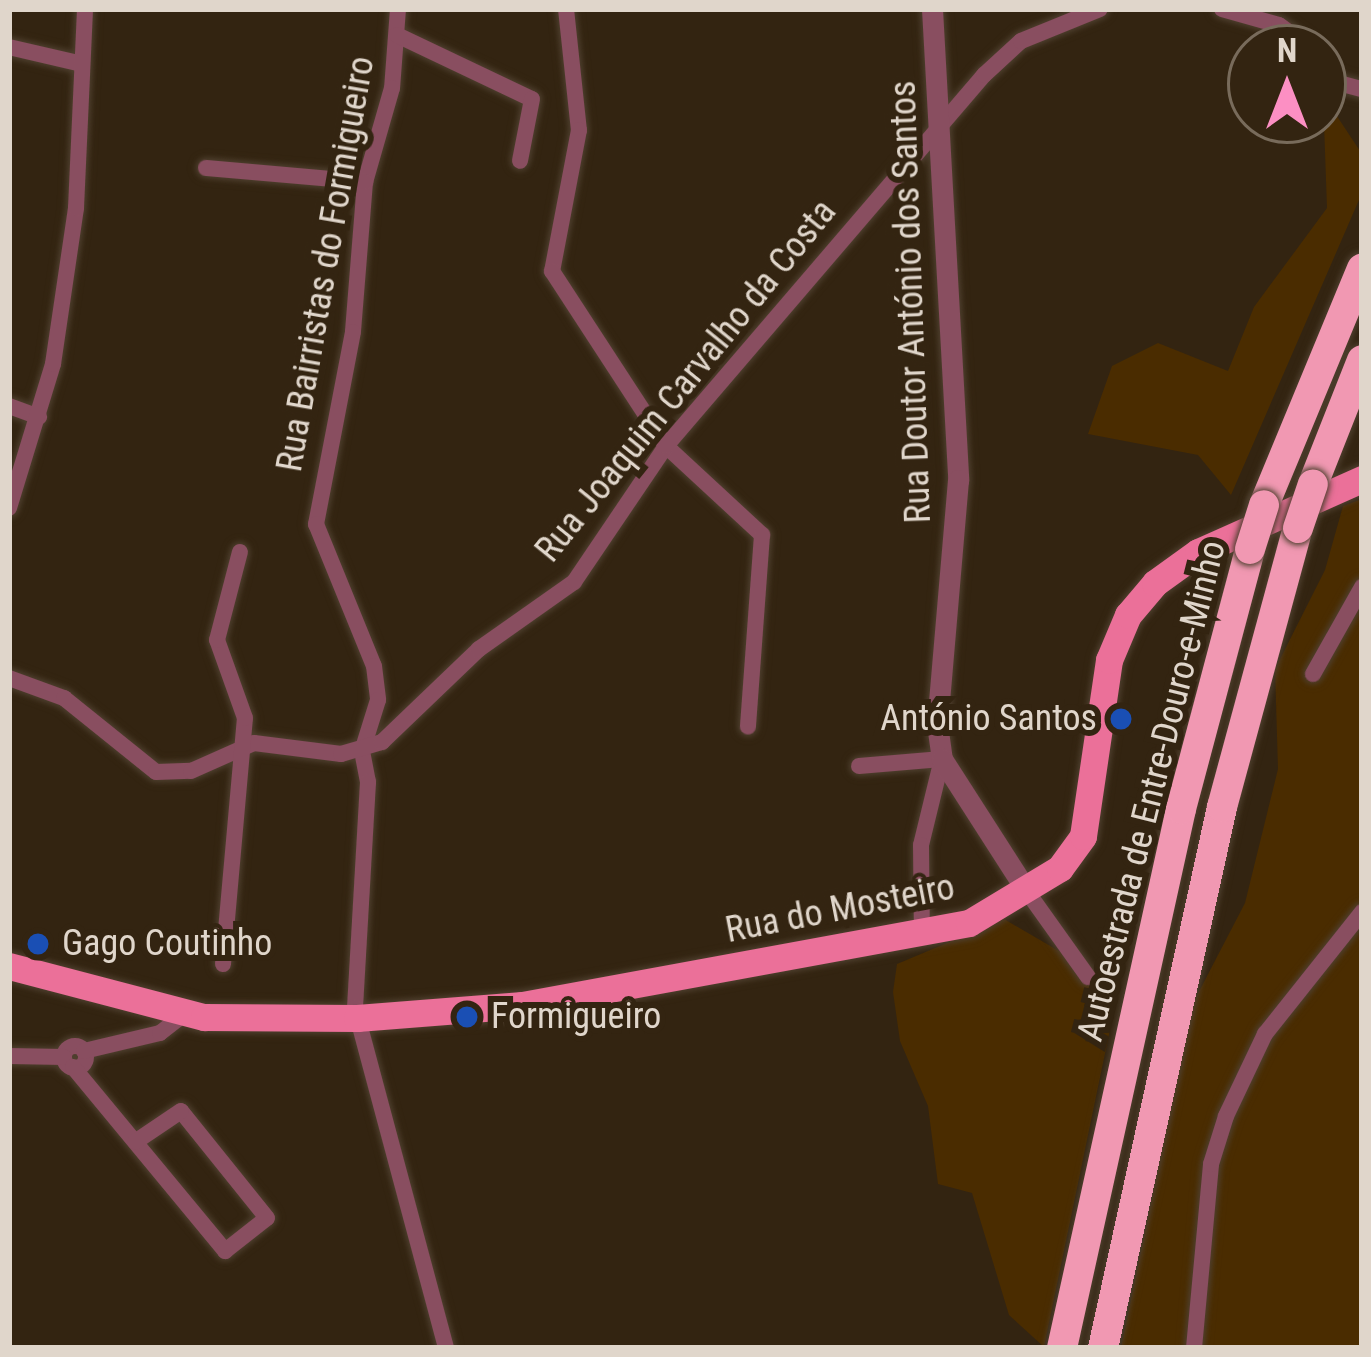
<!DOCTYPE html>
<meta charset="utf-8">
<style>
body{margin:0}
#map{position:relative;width:1371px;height:1357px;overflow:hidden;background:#332411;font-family:"Roboto Condensed",sans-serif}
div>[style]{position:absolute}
.green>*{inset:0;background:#4a2c00}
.roads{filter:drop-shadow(0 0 3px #4f402f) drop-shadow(0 0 3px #4f402f)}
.minor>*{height:16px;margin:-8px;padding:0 8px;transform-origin:8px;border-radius:8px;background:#894e60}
.minor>.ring{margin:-8px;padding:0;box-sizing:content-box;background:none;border:16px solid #894e60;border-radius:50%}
.tertiary>*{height:21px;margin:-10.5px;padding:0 10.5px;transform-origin:10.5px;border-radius:10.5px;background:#894e60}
.primary>*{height:27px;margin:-13.5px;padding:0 13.5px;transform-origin:13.5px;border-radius:13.5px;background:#eb7099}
.motorway>*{height:30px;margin:-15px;padding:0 15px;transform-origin:15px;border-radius:15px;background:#f198b2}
.bridges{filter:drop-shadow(0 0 3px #4f402f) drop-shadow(0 0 3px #4f402f)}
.motorway-bridge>*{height:30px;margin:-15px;padding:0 15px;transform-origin:15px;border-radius:15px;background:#f198b2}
.dots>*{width:33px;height:33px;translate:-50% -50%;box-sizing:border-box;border:6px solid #332411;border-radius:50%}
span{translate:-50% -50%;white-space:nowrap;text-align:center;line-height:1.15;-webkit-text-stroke:12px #332411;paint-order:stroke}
.street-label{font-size:36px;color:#e0d6cb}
.poi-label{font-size:36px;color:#e0d6cb}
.right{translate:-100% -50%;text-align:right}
.left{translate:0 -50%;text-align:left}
.frame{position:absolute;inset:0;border:12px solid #e0d6cb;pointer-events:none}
.north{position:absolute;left:1227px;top:24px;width:120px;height:120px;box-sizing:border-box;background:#332411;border:3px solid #786b5b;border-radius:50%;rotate:0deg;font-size:33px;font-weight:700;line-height:48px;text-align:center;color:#e0d6cb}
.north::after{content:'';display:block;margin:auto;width:42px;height:54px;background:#fc8fc3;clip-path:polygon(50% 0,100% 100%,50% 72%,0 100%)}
</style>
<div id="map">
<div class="green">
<div style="clip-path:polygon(1323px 95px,1362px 154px,1362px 193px,1231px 495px,1198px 455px,1088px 434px,1112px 366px,1158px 343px,1228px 371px,1254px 307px,1327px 208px)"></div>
<div style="clip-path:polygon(1362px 499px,1362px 1348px,1121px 1348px,1192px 1005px,1245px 903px,1278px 769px,1275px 669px,1325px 570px,1343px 506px)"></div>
<div style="clip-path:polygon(1004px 919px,1119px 986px,1044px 1347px,1009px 1315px,972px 1193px,938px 1184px,928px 1106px,900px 1041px,893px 992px,897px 964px)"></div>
</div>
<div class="roads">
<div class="minor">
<div style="left:398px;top:9px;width:79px;rotate:94.3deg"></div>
<div style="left:392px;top:88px;width:98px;rotate:106deg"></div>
<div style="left:365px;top:182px;width:150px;rotate:94.6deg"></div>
<div style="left:353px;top:332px;width:196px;rotate:100.9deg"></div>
<div style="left:316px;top:524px;width:153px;rotate:67.8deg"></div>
<div style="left:374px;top:666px;width:34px;rotate:83deg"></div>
<div style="left:378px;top:700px;width:53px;rotate:107.4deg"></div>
<div style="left:362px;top:751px;width:32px;rotate:79deg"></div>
<div style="left:368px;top:782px;width:226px;rotate:93.3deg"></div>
<div style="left:355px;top:1008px;width:352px;rotate:75deg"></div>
<div style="left:566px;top:9px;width:122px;rotate:83.9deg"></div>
<div style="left:579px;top:130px;width:144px;rotate:100.8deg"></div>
<div style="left:552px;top:271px;width:209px;rotate:56.9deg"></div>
<div style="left:666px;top:446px;width:131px;rotate:42.8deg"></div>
<div style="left:762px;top:535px;width:192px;rotate:94.2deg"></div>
<div style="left:1222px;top:9px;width:59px;rotate:15.7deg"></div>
<div style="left:1279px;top:25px;width:39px;rotate:36deg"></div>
<div style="left:397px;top:35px;width:149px;rotate:25.4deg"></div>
<div style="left:532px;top:99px;width:63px;rotate:101deg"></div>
<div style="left:9px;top:47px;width:71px;rotate:13.1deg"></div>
<div style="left:1323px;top:65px;width:21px;rotate:55deg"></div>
<div style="left:1335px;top:82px;width:28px;rotate:15deg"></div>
<div style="left:206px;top:168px;width:160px;rotate:5deg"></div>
<div style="left:9px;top:406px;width:32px;rotate:20deg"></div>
<div style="left:9px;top:508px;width:151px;rotate:-73deg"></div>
<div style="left:53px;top:364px;width:158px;rotate:-81.6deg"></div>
<div style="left:76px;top:208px;width:199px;rotate:-87.4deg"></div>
<div style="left:1313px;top:674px;width:100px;rotate:-60.6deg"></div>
<div style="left:9px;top:678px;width:59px;rotate:20deg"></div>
<div style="left:64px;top:698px;width:118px;rotate:38.8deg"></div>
<div style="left:156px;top:772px;width:35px;rotate:-2deg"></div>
<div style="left:191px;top:771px;width:69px;rotate:-24deg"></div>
<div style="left:254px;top:743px;width:88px;rotate:7.2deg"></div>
<div style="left:341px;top:754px;width:43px;rotate:-16.3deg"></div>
<div style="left:382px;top:742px;width:134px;rotate:-43.8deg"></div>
<div style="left:479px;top:649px;width:116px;rotate:-35.2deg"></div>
<div style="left:574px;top:582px;width:164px;rotate:-55.9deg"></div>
<div style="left:666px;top:446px;width:489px;rotate:-49.4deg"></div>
<div style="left:984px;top:75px;width:50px;rotate:-42.6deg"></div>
<div style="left:1021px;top:41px;width:85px;rotate:-22.1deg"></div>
<div style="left:859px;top:766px;width:83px;rotate:-4.8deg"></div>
<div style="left:942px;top:759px;width:89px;rotate:103.7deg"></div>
<div style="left:921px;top:845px;width:92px;rotate:89.4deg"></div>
<div style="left:1026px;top:890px;width:107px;rotate:54.5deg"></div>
<div style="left:223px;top:964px;width:247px;rotate:-84.9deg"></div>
<div style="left:245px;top:718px;width:83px;rotate:-109.7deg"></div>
<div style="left:217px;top:640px;width:91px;rotate:-75.4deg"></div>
<div class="ring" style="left:64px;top:1046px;width:6px;height:6px"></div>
<div style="left:84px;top:1051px;width:78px;rotate:-13.3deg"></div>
<div style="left:160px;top:1033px;width:33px;rotate:-38deg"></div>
<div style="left:9px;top:1056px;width:55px;rotate:1deg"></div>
<div style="left:73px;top:1067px;width:239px;rotate:50.4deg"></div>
<div style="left:225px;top:1251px;width:53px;rotate:-38.2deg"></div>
<div style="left:267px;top:1218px;width:137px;rotate:-128.8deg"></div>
<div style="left:181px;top:1111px;width:55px;rotate:146deg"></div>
<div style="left:1194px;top:1348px;width:185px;rotate:-84.7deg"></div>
<div style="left:1211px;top:1164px;width:50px;rotate:-72.6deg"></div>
<div style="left:1226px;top:1116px;width:91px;rotate:-64.6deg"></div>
<div style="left:1265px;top:1034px;width:156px;rotate:-51.5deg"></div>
</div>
<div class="tertiary">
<div style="left:932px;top:9px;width:472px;rotate:86.8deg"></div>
<div style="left:958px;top:480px;width:245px;rotate:94.9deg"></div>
<div style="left:937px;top:724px;width:35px;rotate:82deg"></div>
<div style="left:942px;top:759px;width:156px;rotate:57.3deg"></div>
</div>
<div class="primary">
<div style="left:9px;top:966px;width:202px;rotate:14.7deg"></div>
<div style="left:204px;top:1017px;width:153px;rotate:0.4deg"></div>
<div style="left:357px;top:1018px;width:166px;rotate:-4.5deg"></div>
<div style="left:522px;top:1005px;width:454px;rotate:-10.4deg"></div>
<div style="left:969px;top:923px;width:106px;rotate:-31.1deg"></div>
<div style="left:1060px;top:868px;width:39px;rotate:-54deg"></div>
<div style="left:1083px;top:836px;width:178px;rotate:-81.6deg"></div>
<div style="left:1109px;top:660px;width:49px;rotate:-67.1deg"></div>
<div style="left:1128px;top:615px;width:42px;rotate:-49.8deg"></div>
<div style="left:1155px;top:583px;width:53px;rotate:-35.8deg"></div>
<div style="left:1198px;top:552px;width:180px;rotate:-24deg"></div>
</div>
<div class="motorway">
<div style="left:1313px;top:484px;width:133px;rotate:-68.4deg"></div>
<div style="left:1264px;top:505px;width:256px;rotate:-67.5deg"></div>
<div style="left:1062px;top:1348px;width:552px;rotate:-77.55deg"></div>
<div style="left:1181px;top:809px;width:269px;rotate:-75.1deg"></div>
<div style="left:1103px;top:1348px;width:554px;rotate:-77.59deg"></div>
<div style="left:1222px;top:807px;width:289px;rotate:-74.8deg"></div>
</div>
</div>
<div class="bridges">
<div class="motorway-bridge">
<div style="left:1298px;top:528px;width:46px;rotate:-71.2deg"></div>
<div style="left:1250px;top:549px;width:46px;rotate:-72.3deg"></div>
</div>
</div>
<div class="dots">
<div style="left:1121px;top:719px;background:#1a4fb4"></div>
<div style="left:38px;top:944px;background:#1a4fb4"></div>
<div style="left:467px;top:1017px;background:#1a4fb4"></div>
</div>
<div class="street-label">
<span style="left:326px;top:264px;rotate:-80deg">Rua Bairristas do Formigueiro</span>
<span style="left:911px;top:302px;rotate:-92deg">Rua Doutor António dos Santos</span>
<span style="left:686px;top:381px;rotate:-51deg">Rua Joaquim Carvalho da Costa</span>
<span style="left:1152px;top:791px;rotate:-76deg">Autoestrada de Entre-Douro-e-Minho</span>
<span style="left:840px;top:909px;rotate:-11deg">Rua do Mosteiro</span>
</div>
<div class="poi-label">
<span class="right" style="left:1097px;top:719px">António Santos</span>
<span class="left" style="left:62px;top:944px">Gago Coutinho</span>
<span class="left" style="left:491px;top:1017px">Formigueiro</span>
</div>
<div class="frame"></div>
<div class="north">N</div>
</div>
